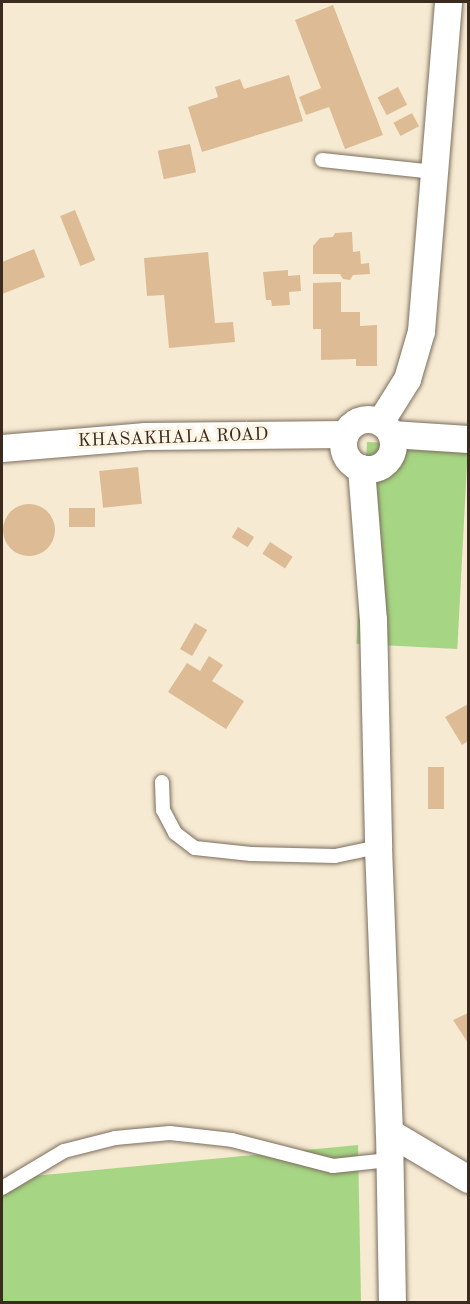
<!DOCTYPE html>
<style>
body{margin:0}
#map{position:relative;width:470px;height:1304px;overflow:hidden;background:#f6ead2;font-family:"Old Standard TT",serif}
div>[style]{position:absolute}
.green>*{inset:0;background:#a6d583;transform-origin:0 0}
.building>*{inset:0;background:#ddbc95;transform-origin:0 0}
.round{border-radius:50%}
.roads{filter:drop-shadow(0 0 2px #7c6d5d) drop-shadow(0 0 2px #7c6d5d)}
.service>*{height:14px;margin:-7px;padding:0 7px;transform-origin:7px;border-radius:7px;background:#fff}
.minor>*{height:27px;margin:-13.5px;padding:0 13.5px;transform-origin:13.5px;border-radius:13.5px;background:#fff}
.minor>.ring{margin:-13.5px;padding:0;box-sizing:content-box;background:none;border:27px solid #fff;border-radius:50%}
span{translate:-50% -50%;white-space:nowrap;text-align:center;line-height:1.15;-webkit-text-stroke:6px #fcf5e5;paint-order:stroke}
.street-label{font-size:18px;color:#3b2a1e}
.frame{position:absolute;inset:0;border:3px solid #3b2a1e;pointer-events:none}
</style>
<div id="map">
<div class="green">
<div style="left:367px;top:442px;width:101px;height:202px;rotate:3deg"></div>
<div style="clip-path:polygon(358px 1145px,361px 1302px,2px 1302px,2px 1179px)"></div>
</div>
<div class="building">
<div style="clip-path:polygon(333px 5px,383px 135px,345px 149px,329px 107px,306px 115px,299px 97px,321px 88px,295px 20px)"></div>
<div style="clip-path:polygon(289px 75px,303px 121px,202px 152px,188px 107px,218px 97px,215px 87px,240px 79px,244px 89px)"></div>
<div style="left:398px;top:87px;width:20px;height:23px;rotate:63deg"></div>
<div style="left:412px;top:113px;width:15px;height:21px;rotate:62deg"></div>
<div style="left:190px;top:144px;width:29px;height:33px;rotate:78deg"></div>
<div style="left:75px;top:210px;width:54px;height:16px;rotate:68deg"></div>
<div style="clip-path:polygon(352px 232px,353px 252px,360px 251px,361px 264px,369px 263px,370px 274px,353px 275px,350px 280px,343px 279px,340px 274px,313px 274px,313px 246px,320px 238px,333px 237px,335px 233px)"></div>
<div style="clip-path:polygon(34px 249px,45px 277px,2px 294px,2px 262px)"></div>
<div style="clip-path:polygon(208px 252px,215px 323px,233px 322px,235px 342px,169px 348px,164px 295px,147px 296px,144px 258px)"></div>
<div style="clip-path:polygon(288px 270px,288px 276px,300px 275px,301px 291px,289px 292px,290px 305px,272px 306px,271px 300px,266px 300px,263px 272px)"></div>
<div style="clip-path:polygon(341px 282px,341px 312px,360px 312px,360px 326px,377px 325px,377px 366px,356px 366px,356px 359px,321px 360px,321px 329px,313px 329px,313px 283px)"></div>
<div style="left:138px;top:467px;width:37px;height:39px;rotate:84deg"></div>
<div class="round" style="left:3px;top:504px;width:52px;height:52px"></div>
<div style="left:69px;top:508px;width:26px;height:19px"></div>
<div style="left:238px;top:527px;width:19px;height:12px;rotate:32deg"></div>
<div style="left:270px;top:542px;width:27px;height:14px;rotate:33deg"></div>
<div style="left:195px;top:623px;width:14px;height:30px;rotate:30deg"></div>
<div style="clip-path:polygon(209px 656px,223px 665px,212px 681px,244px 701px,226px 729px,168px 692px,187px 663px,200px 671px)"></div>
<div style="clip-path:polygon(468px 704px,468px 741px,462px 745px,445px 717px)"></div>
<div style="left:428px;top:767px;width:16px;height:42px"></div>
<div style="clip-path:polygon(468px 1013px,468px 1043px,453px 1020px)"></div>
</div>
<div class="roads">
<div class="service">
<div style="left:322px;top:160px;width:113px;rotate:6.1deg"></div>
<div style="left:162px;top:782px;width:28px;rotate:88deg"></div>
<div style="left:163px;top:810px;width:26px;rotate:62deg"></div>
<div style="left:175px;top:833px;width:25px;rotate:37deg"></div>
<div style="left:195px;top:848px;width:56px;rotate:6.1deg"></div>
<div style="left:251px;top:854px;width:84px;rotate:1.4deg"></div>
<div style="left:335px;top:856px;width:44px;rotate:-11.8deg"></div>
<div style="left:2px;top:1188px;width:72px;rotate:-30.8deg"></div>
<div style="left:64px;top:1151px;width:53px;rotate:-14.3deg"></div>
<div style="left:115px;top:1138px;width:55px;rotate:-5.2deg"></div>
<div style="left:170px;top:1133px;width:62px;rotate:6.4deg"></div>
<div style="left:232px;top:1140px;width:104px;rotate:14.4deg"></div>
<div style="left:333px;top:1166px;width:56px;rotate:-6.1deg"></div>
</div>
<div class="minor">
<div class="ring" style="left:343px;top:419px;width:23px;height:23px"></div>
<div style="left:380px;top:422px;width:51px;rotate:-57.9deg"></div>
<div style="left:407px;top:379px;width:50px;rotate:-73.7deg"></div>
<div style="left:421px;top:331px;width:330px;rotate:-85.3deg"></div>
<div style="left:391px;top:434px;width:77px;rotate:3.7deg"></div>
<div style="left:2px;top:448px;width:144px;rotate:-4.8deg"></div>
<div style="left:145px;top:436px;width:200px;rotate:-0.6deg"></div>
<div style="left:361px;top:468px;width:151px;rotate:85.5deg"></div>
<div style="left:373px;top:619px;width:228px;rotate:88.7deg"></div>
<div style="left:378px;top:847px;width:285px;rotate:87.8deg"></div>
<div style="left:389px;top:1132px;width:170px;rotate:89deg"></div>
<div style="left:389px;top:1132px;width:92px;rotate:30.7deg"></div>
</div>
</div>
<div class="street-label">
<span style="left:173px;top:438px;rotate:-2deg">KHASAKHALA ROAD</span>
</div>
<div class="frame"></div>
</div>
